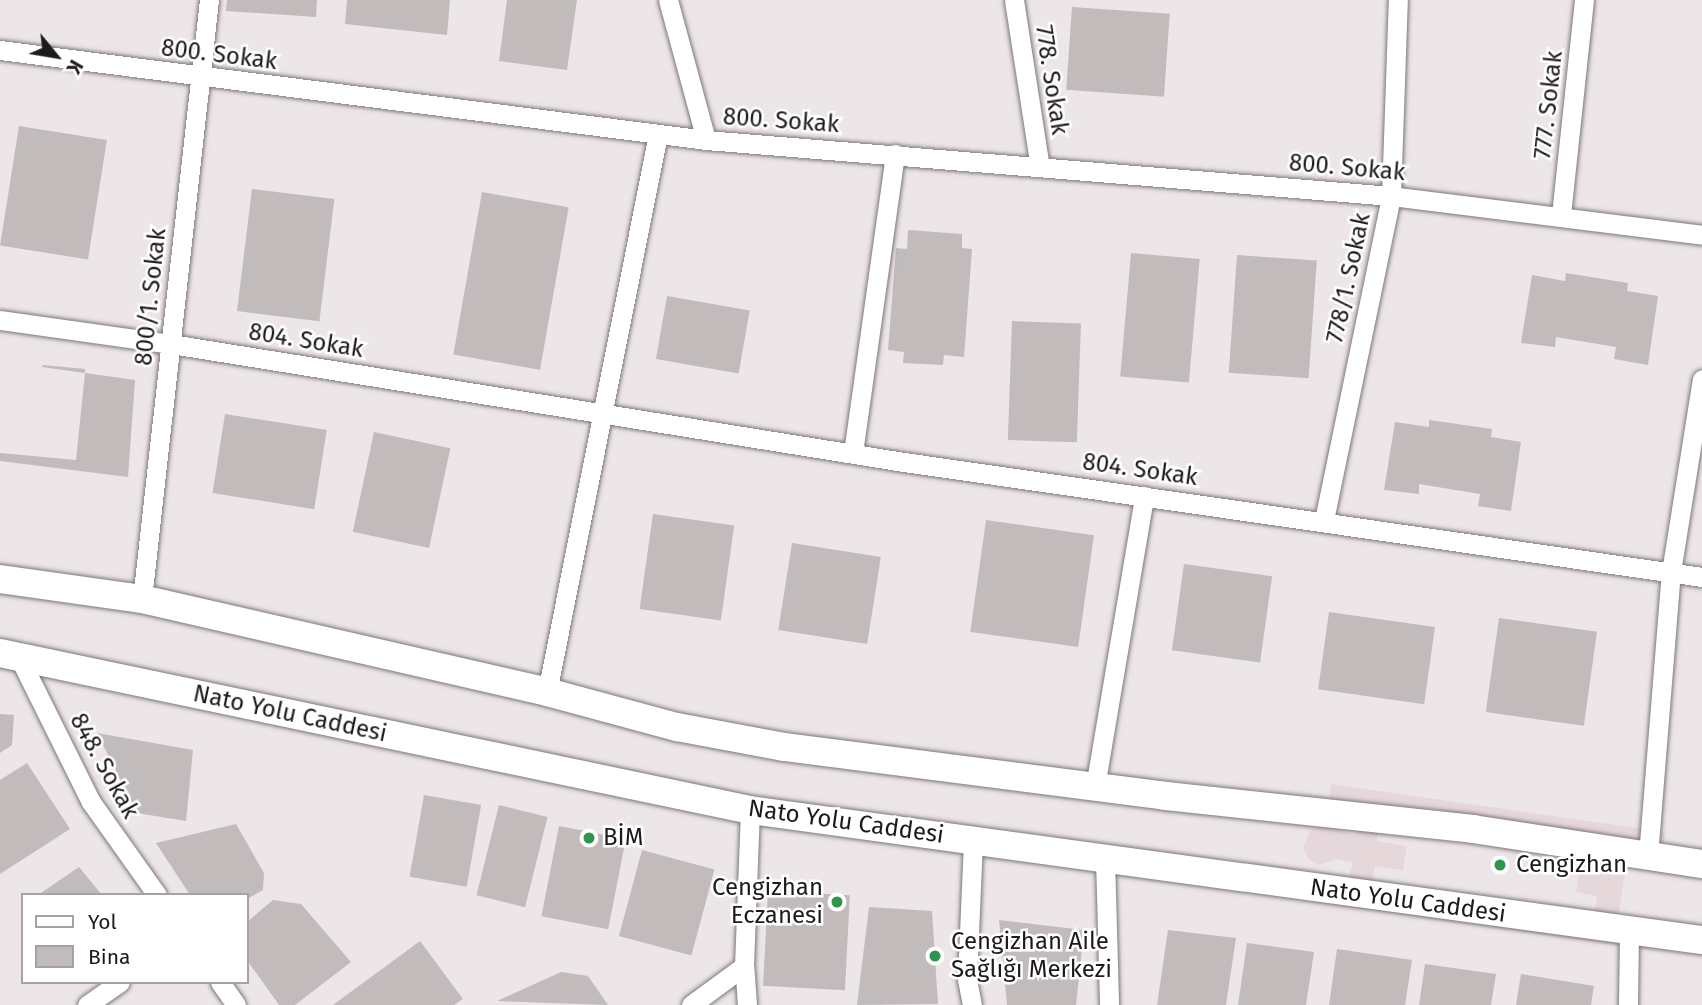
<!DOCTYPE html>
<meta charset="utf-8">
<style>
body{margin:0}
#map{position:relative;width:1702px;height:1005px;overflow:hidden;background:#ede6e8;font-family:"Fira Sans",sans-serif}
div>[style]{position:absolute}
.built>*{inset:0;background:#e6d7db}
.building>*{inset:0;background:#c1bbbc;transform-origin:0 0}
.roads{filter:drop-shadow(0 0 2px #7d7779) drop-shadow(0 0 2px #7d7779)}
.minor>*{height:19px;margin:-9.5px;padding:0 9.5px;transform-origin:9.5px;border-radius:9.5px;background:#fff}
.secondary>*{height:28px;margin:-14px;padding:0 14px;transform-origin:14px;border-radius:14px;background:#fff}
.dots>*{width:19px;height:19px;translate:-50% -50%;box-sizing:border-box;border:4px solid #fff;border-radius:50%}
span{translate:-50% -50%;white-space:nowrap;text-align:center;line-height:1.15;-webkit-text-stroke:5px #fff;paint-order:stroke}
.street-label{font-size:24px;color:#1c1a1a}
.poi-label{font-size:24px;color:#1c1a1a}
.left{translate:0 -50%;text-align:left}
.right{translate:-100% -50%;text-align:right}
.legend{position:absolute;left:21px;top:893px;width:228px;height:91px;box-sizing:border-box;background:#fff;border:2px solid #a4a3a3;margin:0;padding:9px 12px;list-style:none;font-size:21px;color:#1c1a1a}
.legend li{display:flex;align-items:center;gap:14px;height:35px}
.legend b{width:35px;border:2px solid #a4a3a3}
.north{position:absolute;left:21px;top:21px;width:70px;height:70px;-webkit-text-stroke:5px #fff;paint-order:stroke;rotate:120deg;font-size:19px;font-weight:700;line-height:28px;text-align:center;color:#1c1a1a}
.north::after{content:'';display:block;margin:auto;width:24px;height:32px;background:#1c1a1a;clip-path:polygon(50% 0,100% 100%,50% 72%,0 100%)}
</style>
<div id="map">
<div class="built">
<div style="clip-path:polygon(evenodd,1331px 784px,1665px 832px,1663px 850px,1629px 846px,1617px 925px,1651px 931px,1649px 950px,1313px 902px,1316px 881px,1347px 885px,1353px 862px,1337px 859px,1319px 865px,1308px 859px,1303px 847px,1310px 831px,1321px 826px,1356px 835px,1359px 806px,1329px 802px,1331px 784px,1382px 810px,1606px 842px,1601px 872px,1580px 869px,1576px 892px,1597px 896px,1593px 921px,1371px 889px,1375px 866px,1403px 870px,1407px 846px,1377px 841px,1382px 810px)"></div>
</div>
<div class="building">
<div style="clip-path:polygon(227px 0,317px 0,316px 17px,226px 11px)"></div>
<div style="clip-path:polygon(347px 0,450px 0,447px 35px,345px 24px)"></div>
<div style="clip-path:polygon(507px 0,577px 0,567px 70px,499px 61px)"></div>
<div style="left:1072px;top:7px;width:98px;height:83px;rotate:4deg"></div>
<div style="left:19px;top:126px;width:89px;height:121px;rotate:9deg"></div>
<div style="left:252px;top:189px;width:83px;height:123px;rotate:7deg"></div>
<div style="left:482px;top:192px;width:88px;height:165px;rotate:10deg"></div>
<div style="clip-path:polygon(908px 230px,962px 234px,962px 248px,972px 249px,964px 357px,944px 355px,943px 365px,903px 363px,904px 352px,888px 350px,896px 248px,907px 249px)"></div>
<div style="left:1131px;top:253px;width:69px;height:124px;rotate:5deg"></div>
<div style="left:1237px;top:255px;width:80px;height:118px;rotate:4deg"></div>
<div style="clip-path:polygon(1566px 273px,1628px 283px,1627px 291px,1658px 296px,1648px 365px,1614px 359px,1616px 347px,1556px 337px,1555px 347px,1521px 343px,1532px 275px,1565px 281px)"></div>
<div style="left:667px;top:296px;width:84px;height:64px;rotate:10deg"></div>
<div style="left:1012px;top:321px;width:69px;height:119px;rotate:2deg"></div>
<div style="clip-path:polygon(43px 365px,85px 369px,85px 373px,42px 367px)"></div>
<div style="clip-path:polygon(85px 373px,135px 380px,128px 477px,0 461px,0 453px,76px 460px)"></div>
<div style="left:225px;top:414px;width:103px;height:80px;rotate:9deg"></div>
<div style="clip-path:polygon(1429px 420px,1492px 429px,1491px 437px,1521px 442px,1511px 511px,1478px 506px,1480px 494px,1419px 484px,1419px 494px,1384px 490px,1395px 422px,1429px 427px)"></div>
<div style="left:374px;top:432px;width:78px;height:102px;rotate:12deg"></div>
<div style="left:653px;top:514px;width:82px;height:96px;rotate:8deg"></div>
<div style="left:986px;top:520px;width:109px;height:113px;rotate:8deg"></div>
<div style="left:792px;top:543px;width:90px;height:88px;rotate:9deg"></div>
<div style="left:1184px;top:564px;width:89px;height:87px;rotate:8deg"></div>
<div style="left:1329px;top:612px;width:107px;height:78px;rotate:8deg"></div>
<div style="left:1499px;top:618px;width:99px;height:95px;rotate:8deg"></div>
<div style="clip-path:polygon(0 714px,14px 715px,12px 745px,0 753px)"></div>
<div style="clip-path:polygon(97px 733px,193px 750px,186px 821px,137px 813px)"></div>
<div style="clip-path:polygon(27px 763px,70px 829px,0 874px,0 780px)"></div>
<div style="left:424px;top:795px;width:58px;height:83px;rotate:10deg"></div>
<div style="left:499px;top:805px;width:50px;height:93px;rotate:14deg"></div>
<div style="clip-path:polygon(236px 824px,264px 873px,263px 890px,247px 899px,247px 895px,190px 895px,156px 843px)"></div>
<div style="left:559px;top:826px;width:68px;height:92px;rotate:11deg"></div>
<div style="left:642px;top:850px;width:75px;height:89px;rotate:15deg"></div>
<div style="clip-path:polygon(79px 867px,102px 895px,38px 895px)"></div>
<div style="left:768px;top:891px;width:82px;height:95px;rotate:3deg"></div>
<div style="clip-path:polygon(273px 900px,301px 904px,351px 962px,295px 1005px,279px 1005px,247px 960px,247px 922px)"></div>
<div style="clip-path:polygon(869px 907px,932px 911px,938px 1004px,857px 1005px)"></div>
<div style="clip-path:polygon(999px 920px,1084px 930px,1076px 1005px,1007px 1005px)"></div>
<div style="clip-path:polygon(1168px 930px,1236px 938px,1226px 1005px,1157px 1005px)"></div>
<div style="clip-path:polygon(420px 941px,463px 999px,454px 1005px,333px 1005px)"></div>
<div style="clip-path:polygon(1247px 943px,1314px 952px,1306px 1005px,1238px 1005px)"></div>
<div style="clip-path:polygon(1337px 949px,1412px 960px,1405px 1005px,1329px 1005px)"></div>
<div style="clip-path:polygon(1425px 964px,1496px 974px,1491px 1005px,1419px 1005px)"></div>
<div style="clip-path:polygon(561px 972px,588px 976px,608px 1005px,497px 1001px)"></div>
<div style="clip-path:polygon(1521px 974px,1594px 986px,1591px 1005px,1516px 1005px)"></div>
</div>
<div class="roads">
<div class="minor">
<div style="left:668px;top:0;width:145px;rotate:74.8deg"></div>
<div style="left:1014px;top:0;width:169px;rotate:81.2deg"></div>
<div style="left:0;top:50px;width:712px;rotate:7.26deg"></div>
<div style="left:706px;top:140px;width:687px;rotate:4.67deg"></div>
<div style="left:1391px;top:196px;width:313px;rotate:7.1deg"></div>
<div style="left:1561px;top:215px;width:216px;rotate:-83.9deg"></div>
<div style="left:0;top:320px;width:173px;rotate:8deg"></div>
<div style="left:171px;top:344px;width:735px;rotate:9.15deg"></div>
<div style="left:897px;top:461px;width:813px;rotate:8.2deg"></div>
<div style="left:853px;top:453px;width:302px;rotate:-82deg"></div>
<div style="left:1324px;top:520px;width:331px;rotate:-78.3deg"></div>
<div style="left:1391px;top:196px;width:196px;rotate:-88deg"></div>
<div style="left:142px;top:599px;width:603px;rotate:-83.62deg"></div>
<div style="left:18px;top:655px;width:164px;rotate:63.6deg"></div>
<div style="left:91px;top:802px;width:114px;rotate:54.6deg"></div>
<div style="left:547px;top:692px;width:569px;rotate:-78.75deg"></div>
<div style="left:1095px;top:787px;width:295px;rotate:-80.4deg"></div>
<div style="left:1648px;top:856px;width:285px;rotate:-85.4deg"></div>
<div style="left:1671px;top:572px;width:195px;rotate:-80.9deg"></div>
<div style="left:1105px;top:858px;width:147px;rotate:88.4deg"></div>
<div style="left:220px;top:982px;width:28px;rotate:55deg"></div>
<div style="left:87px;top:1005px;width:40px;rotate:-34.9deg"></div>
<div style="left:691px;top:1005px;width:66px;rotate:-36.3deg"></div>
<div style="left:747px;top:1005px;width:39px;rotate:-94deg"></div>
<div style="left:744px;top:966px;width:156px;rotate:-87.8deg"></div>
<div style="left:972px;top:1005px;width:26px;rotate:-101deg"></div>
<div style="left:967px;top:979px;width:139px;rotate:-87.5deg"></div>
<div style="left:1628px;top:1005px;width:75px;rotate:-89.2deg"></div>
</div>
<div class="secondary">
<div style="left:0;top:579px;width:143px;rotate:8deg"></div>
<div style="left:142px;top:599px;width:416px;rotate:12.9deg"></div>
<div style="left:547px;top:692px;width:135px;rotate:15.1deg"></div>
<div style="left:677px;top:727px;width:109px;rotate:10.6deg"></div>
<div style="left:784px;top:747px;width:385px;rotate:7.3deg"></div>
<div style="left:1166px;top:796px;width:309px;rotate:6.1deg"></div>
<div style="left:1473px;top:829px;width:232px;rotate:8.7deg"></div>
<div style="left:0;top:653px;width:766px;rotate:11.82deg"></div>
<div style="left:750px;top:810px;width:961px;rotate:7.78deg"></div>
</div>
</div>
<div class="dots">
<div style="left:589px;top:838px;background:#2d964c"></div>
<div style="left:1500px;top:865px;background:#2d964c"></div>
<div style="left:837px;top:902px;background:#2d964c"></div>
<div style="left:935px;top:956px;background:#2d964c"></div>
</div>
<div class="street-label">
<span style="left:219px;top:55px;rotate:7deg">800. Sokak</span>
<span style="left:1051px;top:80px;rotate:81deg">778. Sokak</span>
<span style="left:1549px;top:105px;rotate:-84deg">777. Sokak</span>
<span style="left:781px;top:121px;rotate:4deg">800. Sokak</span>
<span style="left:1347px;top:168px;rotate:5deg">800. Sokak</span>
<span style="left:1349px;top:278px;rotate:-78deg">778/1. Sokak</span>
<span style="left:151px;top:297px;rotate:-84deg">800/1. Sokak</span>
<span style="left:306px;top:341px;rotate:9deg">804. Sokak</span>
<span style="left:1140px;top:470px;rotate:8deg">804. Sokak</span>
<span style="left:290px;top:714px;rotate:12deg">Nato Yolu Caddesi</span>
<span style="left:104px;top:766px;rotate:61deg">848. Sokak</span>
<span style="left:846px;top:822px;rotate:8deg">Nato Yolu Caddesi</span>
<span style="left:1408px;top:901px;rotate:8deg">Nato Yolu Caddesi</span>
</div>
<div class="poi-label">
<span class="left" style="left:603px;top:838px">BİM</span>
<span class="left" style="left:1516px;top:865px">Cengizhan</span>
<span class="right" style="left:823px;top:902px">Cengizhan<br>Eczanesi</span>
<span class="left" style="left:951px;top:956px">Cengizhan Aile<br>Sağlığı Merkezi</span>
</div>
<ul class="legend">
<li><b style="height:9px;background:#fff"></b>Yol</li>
<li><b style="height:19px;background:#c1bbbc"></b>Bina</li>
</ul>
<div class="north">K</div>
</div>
